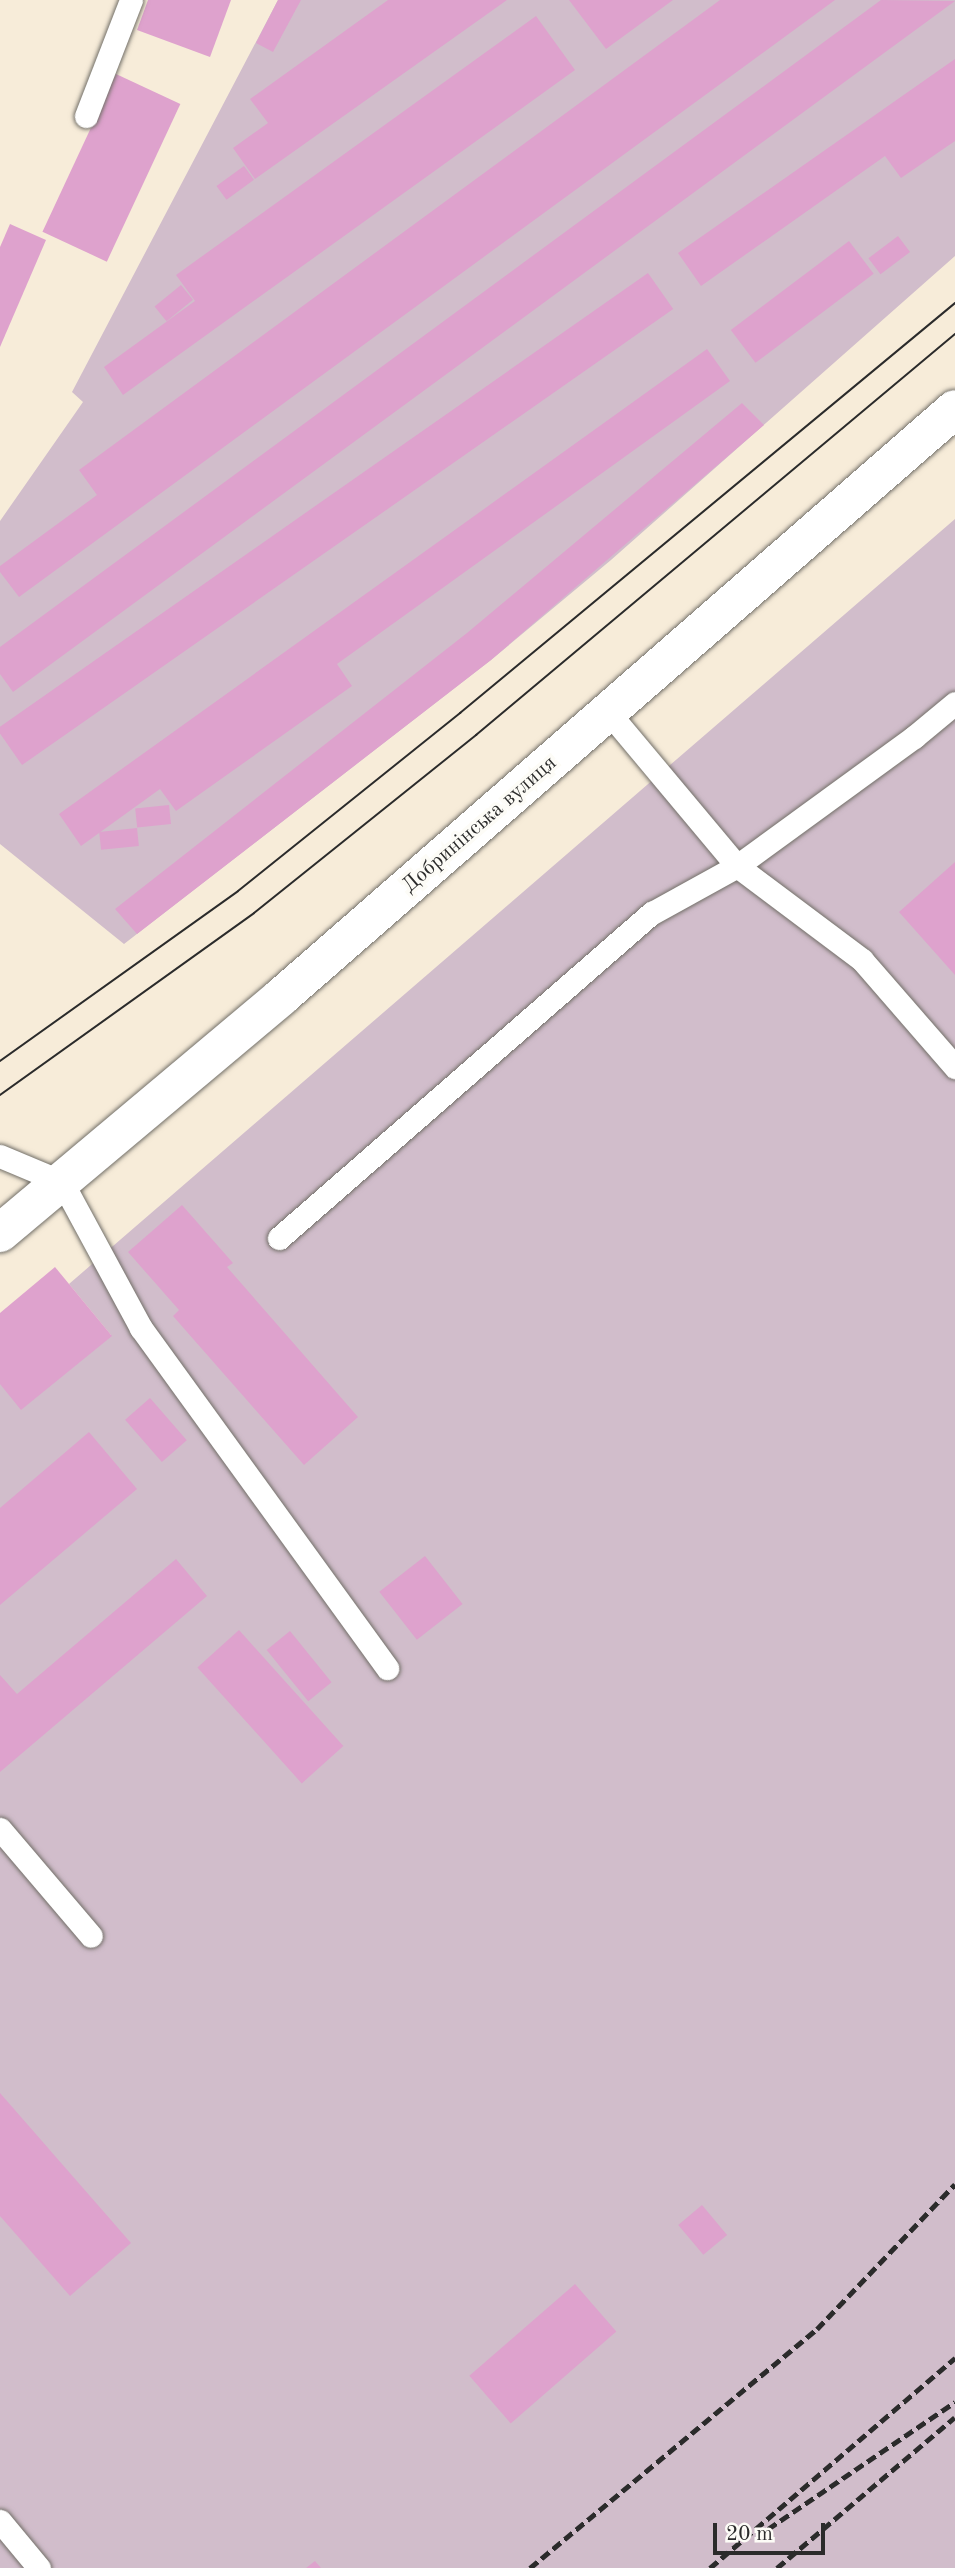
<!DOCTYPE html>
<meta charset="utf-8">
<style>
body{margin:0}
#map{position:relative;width:955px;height:2568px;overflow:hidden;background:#f7ecd9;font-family:"Old Standard TT",serif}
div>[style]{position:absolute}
.industrial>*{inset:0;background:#d1bdcb}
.building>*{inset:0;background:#dea2cd;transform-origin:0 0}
.roads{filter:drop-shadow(0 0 2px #726f68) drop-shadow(0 0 2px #726f68)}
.lane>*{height:23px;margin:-11.5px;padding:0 11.5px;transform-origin:11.5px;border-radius:11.5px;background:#fff}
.street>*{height:38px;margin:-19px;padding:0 19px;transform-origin:19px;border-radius:19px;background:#fff}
.tram>*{height:2px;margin:-1px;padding:0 1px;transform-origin:1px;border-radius:1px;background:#2b2b2b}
.rail>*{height:5px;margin-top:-2.5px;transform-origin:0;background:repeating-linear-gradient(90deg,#2b2b2b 0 10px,transparent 0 15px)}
span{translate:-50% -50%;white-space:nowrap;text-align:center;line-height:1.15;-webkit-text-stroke:7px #fdfcf7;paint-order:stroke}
.street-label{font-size:21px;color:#2b2b2b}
.scale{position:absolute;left:713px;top:2523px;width:112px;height:32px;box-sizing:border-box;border:4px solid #2b2b2b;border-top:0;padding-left:9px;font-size:21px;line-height:24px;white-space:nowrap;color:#2b2b2b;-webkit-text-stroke:5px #fdfcf7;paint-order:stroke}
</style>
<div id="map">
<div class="industrial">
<div style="clip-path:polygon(278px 0,955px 0,955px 256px,611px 560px,491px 660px,124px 944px,0 844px,0 521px,83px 402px,72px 392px)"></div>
<div style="clip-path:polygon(955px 519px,955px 2568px,0 2568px,0 1384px,111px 1335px,69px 1284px)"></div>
</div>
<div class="building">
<div style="clip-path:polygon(148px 0,231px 0,210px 57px,137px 30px)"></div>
<div style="clip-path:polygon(278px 0,301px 0,273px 52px,256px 43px)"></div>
<div style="clip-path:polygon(388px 0,507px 0,255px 179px,233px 148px,268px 123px,250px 99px)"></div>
<div style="clip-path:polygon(569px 0,673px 0,606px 49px)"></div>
<div style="clip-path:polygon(720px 0,835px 0,19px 597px,0 572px,0 566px,97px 495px,79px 470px)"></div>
<div style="clip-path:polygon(881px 0,955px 1px,13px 692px,0 674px,0 647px)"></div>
<div style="clip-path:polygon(536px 16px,575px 70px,123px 395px,104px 367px,195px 301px,176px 275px)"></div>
<div style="clip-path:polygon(955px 59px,955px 141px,901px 178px,885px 156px,701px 286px,678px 253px)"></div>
<div style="left:116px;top:74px;width:71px;height:174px;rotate:25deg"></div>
<div style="left:244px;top:166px;width:17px;height:34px;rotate:54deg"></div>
<div style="clip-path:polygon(10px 224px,46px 240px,0 347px,0 247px)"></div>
<div style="left:898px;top:236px;width:20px;height:37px;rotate:53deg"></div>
<div style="left:849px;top:241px;width:41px;height:148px;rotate:53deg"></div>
<div style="left:648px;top:273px;width:44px;height:795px;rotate:55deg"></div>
<div style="left:181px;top:285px;width:19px;height:34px;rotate:51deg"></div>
<div style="clip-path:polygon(707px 349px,730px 381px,337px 664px,352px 686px,176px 811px,160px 789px,81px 846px,59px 814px)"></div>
<div style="clip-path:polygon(742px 403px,764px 425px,491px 660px,137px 934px,115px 909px,467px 633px)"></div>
<div style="left:169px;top:805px;width:19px;height:34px;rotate:84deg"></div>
<div style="left:137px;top:828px;width:18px;height:38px;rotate:84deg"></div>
<div style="clip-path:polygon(955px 862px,955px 975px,899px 912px)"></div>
<div style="clip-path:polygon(182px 1205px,233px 1263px,227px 1267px,358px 1417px,304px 1465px,173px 1316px,179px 1310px,128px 1252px)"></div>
<div style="clip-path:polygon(55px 1267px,112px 1336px,21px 1410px,0 1384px,0 1313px)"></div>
<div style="left:150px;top:1398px;width:56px;height:33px;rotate:49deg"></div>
<div style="clip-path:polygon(89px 1432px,137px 1489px,0 1605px,0 1508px)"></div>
<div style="left:425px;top:1556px;width:61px;height:58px;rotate:52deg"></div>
<div style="clip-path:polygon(176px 1559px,207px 1596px,0 1772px,0 1675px,17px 1694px)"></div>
<div style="left:239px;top:1630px;width:156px;height:56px;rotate:48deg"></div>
<div style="left:290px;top:1631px;width:66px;height:30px;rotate:51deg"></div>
<div style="clip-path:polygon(0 2093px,131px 2243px,70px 2296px,0 2216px)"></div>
<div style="left:702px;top:2205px;width:39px;height:31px;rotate:50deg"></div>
<div style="left:575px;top:2284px;width:63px;height:140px;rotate:49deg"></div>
<div style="clip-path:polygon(315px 2561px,321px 2568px,306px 2568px)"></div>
</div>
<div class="roads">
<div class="lane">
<div style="left:86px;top:116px;width:124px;rotate:-68.8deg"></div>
<div style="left:609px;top:713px;width:199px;rotate:50.1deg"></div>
<div style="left:737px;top:866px;width:156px;rotate:36.9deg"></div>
<div style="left:862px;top:960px;width:142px;rotate:49deg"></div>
<div style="left:0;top:1156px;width:67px;rotate:22.8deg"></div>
<div style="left:62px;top:1182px;width:166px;rotate:61.6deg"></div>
<div style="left:141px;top:1328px;width:420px;rotate:54.1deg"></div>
<div style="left:279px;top:1238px;width:495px;rotate:-41.1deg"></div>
<div style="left:652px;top:913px;width:97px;rotate:-28.9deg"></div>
<div style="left:737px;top:866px;width:219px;rotate:-36.1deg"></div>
<div style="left:914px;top:737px;width:53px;rotate:-39.7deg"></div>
<div style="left:0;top:1829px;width:140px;rotate:49.6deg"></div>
<div style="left:0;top:2521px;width:61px;rotate:50.3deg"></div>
</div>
<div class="street">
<div style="left:0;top:1233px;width:367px;rotate:-40deg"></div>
<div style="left:281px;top:997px;width:894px;rotate:-41.1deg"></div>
</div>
</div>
<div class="tram">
<div style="left:0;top:1061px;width:292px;rotate:-35.5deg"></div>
<div style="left:238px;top:891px;width:285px;rotate:-38.7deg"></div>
<div style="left:460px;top:713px;width:643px;rotate:-39.63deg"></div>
<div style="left:0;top:1095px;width:312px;rotate:-35.6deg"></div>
<div style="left:254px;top:913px;width:285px;rotate:-38.7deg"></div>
<div style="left:476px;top:735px;width:625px;rotate:-39.93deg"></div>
</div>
<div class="rail">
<div style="left:768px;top:2529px;width:226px;rotate:-34.2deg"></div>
<div style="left:530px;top:2568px;width:373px;rotate:-39.8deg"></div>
<div style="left:817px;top:2329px;width:200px;rotate:-46.4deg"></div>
<div style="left:710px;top:2568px;width:323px;rotate:-40.6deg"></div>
<div style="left:777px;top:2568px;width:233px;rotate:-40.3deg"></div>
</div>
<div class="street-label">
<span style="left:480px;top:825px;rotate:-41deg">Добринінська вулиця</span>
</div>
<div class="scale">20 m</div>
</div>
